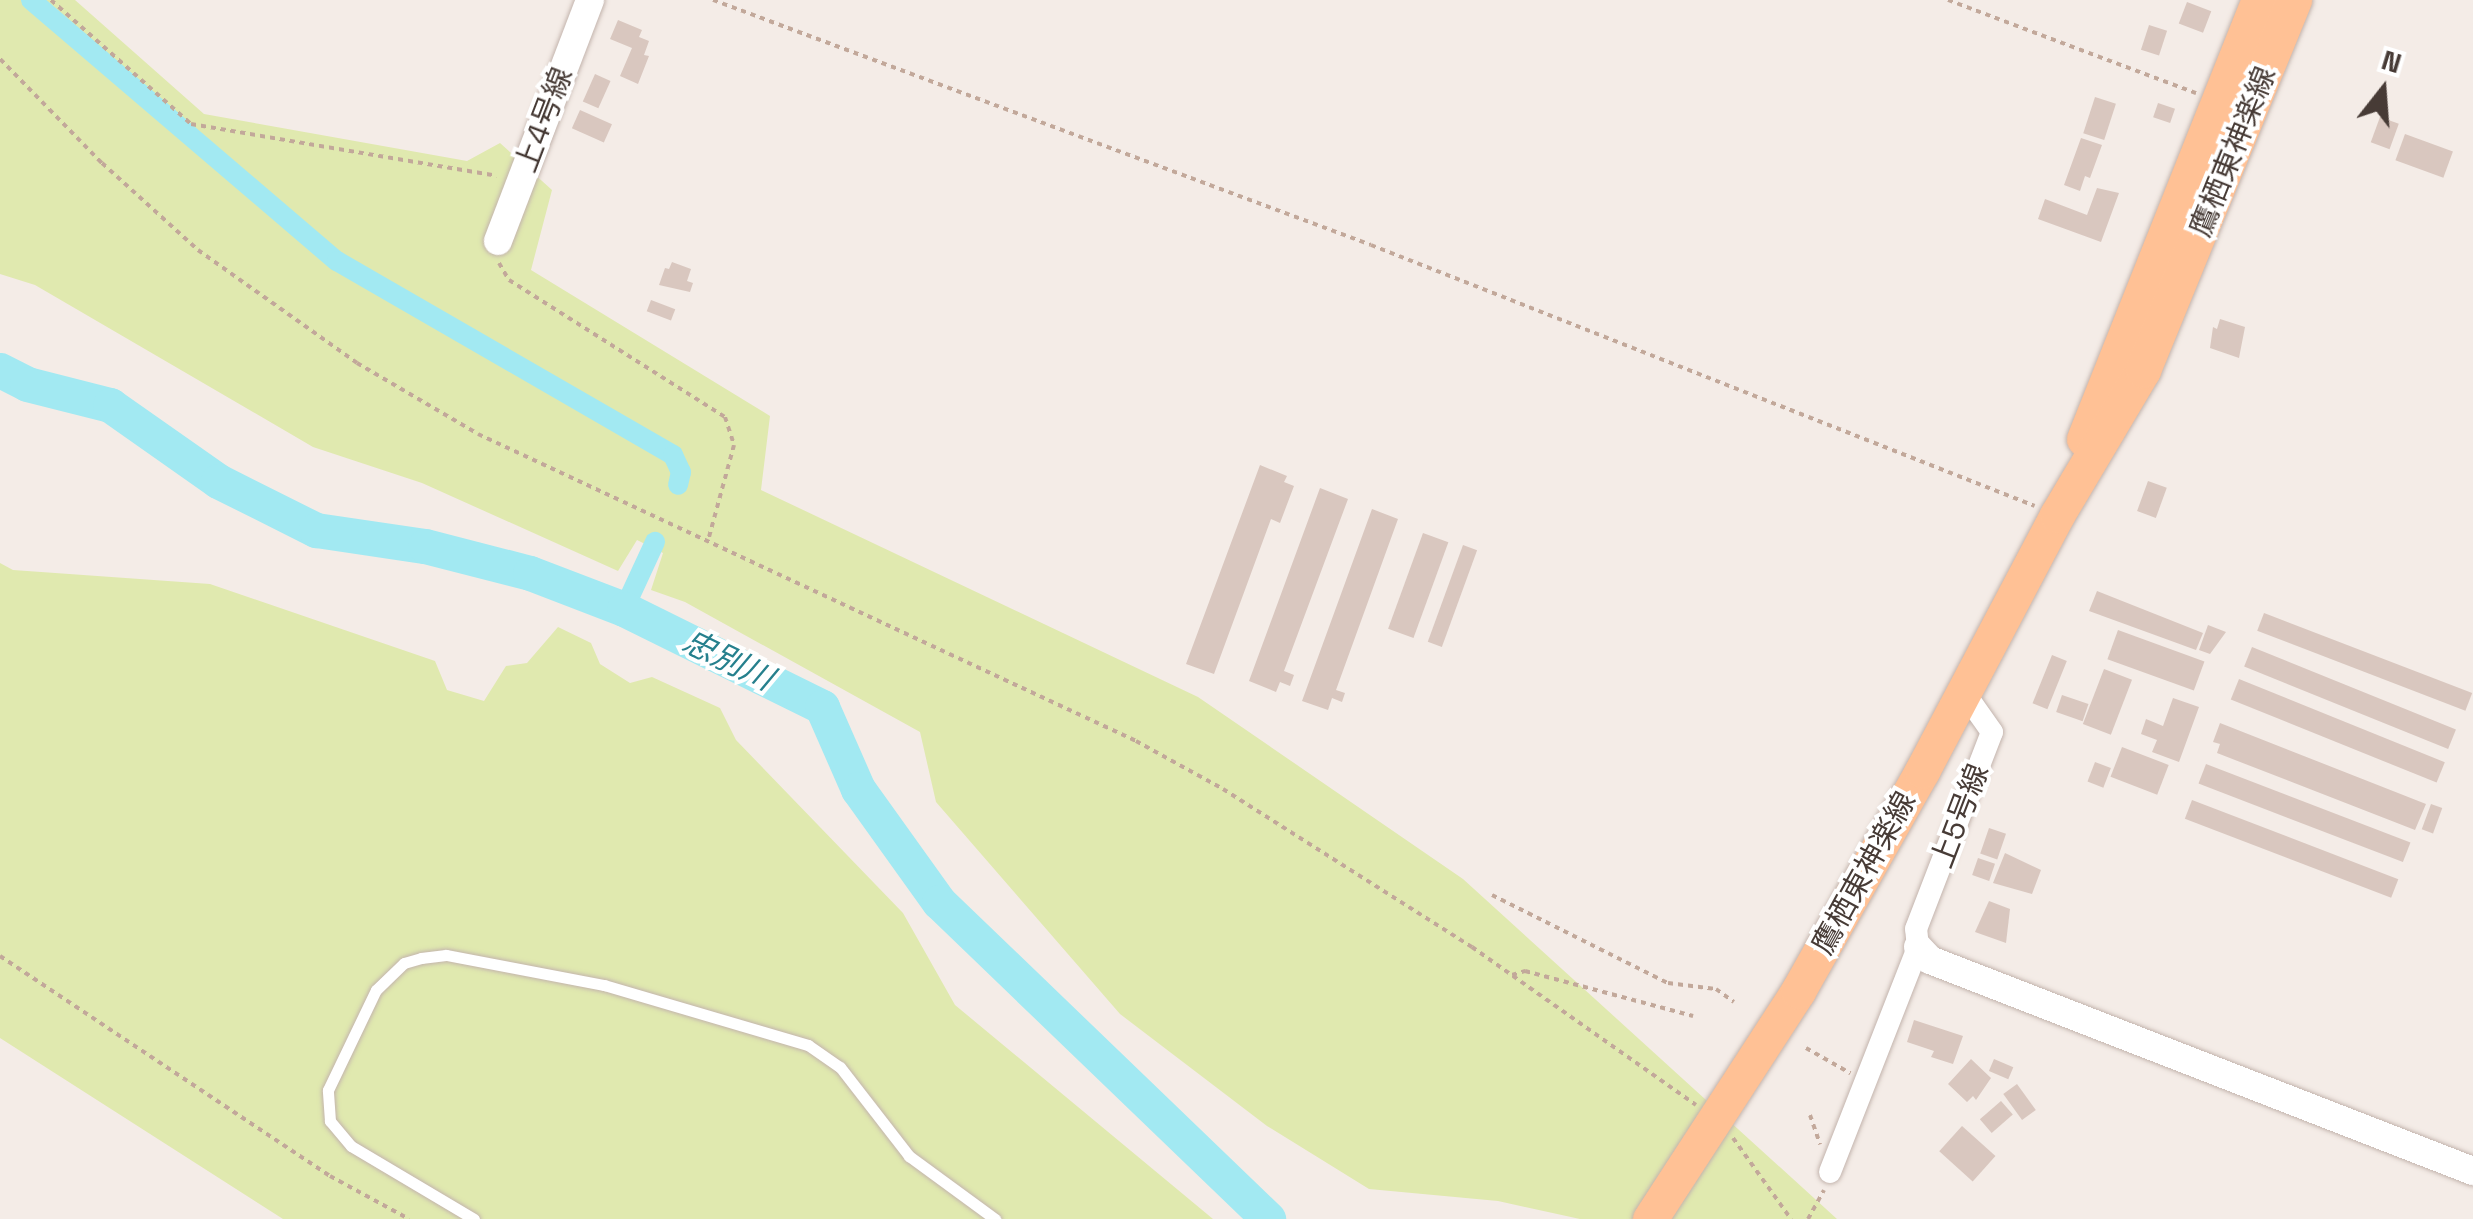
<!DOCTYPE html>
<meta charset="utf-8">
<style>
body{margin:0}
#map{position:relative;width:2473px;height:1219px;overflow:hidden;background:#f4ece7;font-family:"Space Grotesk","Noto Sans JP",sans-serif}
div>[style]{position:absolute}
.green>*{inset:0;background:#e0e9af}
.canal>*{height:20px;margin:-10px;padding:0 10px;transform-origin:10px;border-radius:10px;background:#a2e9f2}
.river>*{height:35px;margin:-17.5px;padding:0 17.5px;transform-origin:17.5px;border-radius:17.5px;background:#a2e9f2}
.building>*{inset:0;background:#d9c7bf;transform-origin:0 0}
.path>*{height:4px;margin-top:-2px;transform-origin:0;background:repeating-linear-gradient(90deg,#c2a89a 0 5px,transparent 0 10px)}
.roads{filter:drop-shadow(0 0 2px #c3b4ad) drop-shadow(0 0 2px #c3b4ad)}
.service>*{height:11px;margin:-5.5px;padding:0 5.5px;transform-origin:5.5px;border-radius:5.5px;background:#fff}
.minor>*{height:22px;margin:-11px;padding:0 11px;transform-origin:11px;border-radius:11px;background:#fff}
.tertiary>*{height:28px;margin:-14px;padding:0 14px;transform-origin:14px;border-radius:14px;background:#fff}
.primary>*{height:35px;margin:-17.5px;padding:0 17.5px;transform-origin:17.5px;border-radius:17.5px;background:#ffc195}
span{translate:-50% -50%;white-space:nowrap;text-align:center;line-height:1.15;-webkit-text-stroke:8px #fff;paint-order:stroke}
.street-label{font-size:30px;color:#473b36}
.water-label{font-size:32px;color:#26808d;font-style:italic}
.north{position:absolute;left:2333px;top:40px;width:100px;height:100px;-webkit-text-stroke:8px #fff;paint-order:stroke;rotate:17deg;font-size:28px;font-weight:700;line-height:40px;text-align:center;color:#473b36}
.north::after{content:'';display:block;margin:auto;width:35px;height:45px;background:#473b36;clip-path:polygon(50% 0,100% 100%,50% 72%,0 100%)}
</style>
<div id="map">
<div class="green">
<div style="clip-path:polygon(0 0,75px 0,204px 114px,467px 161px,500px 143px,552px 190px,531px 270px,770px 416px,761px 490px,1198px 697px,1463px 879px,1837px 1219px,1580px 1219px,1498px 1201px,1369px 1189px,1267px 1126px,1120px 1014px,936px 802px,920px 732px,685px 602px,651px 590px,663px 553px,637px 540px,618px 571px,422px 483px,313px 447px,35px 285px,0 274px)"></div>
<div style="clip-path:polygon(0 563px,13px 570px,210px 584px,435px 661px,447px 690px,484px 701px,506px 666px,527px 663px,558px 627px,591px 643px,600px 664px,630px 683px,652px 677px,720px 708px,736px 740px,903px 913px,955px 1005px,1213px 1219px,283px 1219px,0 1038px)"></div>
</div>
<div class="canal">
<div style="left:31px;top:0;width:402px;rotate:40.5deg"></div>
<div style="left:337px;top:261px;width:388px;rotate:30deg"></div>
<div style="left:673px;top:455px;width:19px;rotate:65deg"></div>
<div style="left:681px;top:472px;width:13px;rotate:103deg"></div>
<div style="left:624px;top:609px;width:74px;rotate:-65.2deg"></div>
</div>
<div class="river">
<div style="left:0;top:370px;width:30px;rotate:27deg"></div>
<div style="left:27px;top:384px;width:86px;rotate:14.2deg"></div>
<div style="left:110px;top:405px;width:132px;rotate:35.1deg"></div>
<div style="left:218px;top:481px;width:110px;rotate:26.6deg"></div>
<div style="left:316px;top:530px;width:110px;rotate:8.4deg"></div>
<div style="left:425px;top:546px;width:108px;rotate:14.4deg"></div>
<div style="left:530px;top:573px;width:101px;rotate:21deg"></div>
<div style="left:624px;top:609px;width:221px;rotate:26.3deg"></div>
<div style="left:822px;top:707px;width:90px;rotate:66.3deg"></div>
<div style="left:858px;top:789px;width:139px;rotate:54.4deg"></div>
<div style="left:939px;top:902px;width:457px;rotate:43.9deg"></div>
</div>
<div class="building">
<div style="left:2187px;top:2px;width:26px;height:23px;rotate:21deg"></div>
<div style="clip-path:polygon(618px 20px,642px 30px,639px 37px,649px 41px,644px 55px,649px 56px,638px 84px,620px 76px,632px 48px,610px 39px)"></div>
<div style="left:2149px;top:25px;width:19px;height:26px;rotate:18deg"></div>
<div style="left:595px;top:74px;width:17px;height:30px;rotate:24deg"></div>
<div style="left:2095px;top:97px;width:22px;height:38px;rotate:18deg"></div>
<div style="left:2158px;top:103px;width:18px;height:15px;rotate:19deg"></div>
<div style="left:580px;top:110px;width:35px;height:20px;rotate:24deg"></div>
<div style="left:2380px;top:117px;width:20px;height:27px;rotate:20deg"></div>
<div style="left:2405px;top:134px;width:51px;height:28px;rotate:20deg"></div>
<div style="clip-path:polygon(2081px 138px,2102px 145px,2090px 178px,2085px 176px,2080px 191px,2064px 185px)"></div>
<div style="clip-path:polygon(2097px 188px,2119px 193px,2101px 242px,2038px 219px,2045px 199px,2087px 215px)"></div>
<div style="clip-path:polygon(672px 262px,691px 269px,687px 281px,693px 283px,690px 292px,659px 285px,665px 268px,669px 269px)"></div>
<div style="left:651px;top:300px;width:26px;height:12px;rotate:21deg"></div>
<div style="clip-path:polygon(2220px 319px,2245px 327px,2239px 358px,2210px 348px,2213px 327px,2217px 329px)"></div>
<div style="clip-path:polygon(1260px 465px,1287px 476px,1284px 482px,1294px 486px,1280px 523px,1271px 519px,1214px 674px,1186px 664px)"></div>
<div style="left:2148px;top:481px;width:20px;height:32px;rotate:20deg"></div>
<div style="clip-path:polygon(1320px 488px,1348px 499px,1284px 671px,1294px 675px,1290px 686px,1280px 682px,1276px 692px,1249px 681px)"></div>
<div style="clip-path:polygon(1372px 509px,1398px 519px,1336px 690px,1345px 693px,1342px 702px,1332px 698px,1328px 710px,1302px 701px)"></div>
<div style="left:1423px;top:533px;width:27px;height:102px;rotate:20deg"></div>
<div style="left:1463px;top:545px;width:15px;height:103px;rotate:20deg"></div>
<div style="clip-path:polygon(2097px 591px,2203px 633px,2196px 650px,2089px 611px)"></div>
<div style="left:2264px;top:613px;width:223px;height:19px;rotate:21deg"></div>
<div style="clip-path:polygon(2208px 625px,2226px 632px,2210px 654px,2199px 650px)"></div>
<div style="left:2118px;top:630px;width:92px;height:31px;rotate:20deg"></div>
<div style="left:2252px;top:647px;width:220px;height:21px;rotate:22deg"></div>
<div style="left:2052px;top:655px;width:16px;height:52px;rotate:22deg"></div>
<div style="left:2104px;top:669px;width:30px;height:59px;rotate:21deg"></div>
<div style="left:2239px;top:679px;width:222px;height:22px;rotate:22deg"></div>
<div style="left:2062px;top:695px;width:28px;height:18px;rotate:19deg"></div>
<div style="clip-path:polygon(2173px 698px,2199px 707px,2179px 762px,2152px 752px,2157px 740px,2141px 734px,2146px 719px,2163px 726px)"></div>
<div style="clip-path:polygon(2220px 723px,2426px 804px,2415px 830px,2217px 753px,2220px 744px,2213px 742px)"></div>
<div style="left:2122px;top:747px;width:50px;height:32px;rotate:21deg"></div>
<div style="left:2095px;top:762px;width:17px;height:21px;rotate:21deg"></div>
<div style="left:2206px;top:764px;width:219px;height:21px;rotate:21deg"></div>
<div style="left:2192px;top:800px;width:221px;height:20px;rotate:21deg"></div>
<div style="left:2431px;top:804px;width:12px;height:27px;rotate:20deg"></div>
<div style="left:1989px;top:828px;width:18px;height:27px;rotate:19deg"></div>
<div style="clip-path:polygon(2005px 853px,2041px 870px,2032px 894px,1993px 883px)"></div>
<div style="left:1978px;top:858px;width:18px;height:18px;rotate:19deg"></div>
<div style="clip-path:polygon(1989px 901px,2010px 909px,2006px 943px,1975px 932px)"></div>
<div style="clip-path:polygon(1914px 1020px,1963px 1036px,1953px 1064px,1931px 1057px,1934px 1051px,1907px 1042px)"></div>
<div style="clip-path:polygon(1971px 1059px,1991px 1078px,1976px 1100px,1973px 1096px,1967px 1102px,1948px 1084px)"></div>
<div style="left:1994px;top:1059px;width:21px;height:13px;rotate:23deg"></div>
<div style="left:2017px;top:1084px;width:32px;height:17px;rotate:54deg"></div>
<div style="left:2001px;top:1101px;width:18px;height:28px;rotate:49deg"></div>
<div style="left:1962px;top:1126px;width:45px;height:34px;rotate:42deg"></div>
</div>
<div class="path">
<div style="left:51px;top:0;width:187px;rotate:41.5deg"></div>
<div style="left:191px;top:124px;width:310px;rotate:9.6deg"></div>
<div style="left:713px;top:0;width:702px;rotate:20.42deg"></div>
<div style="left:1371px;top:245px;width:713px;rotate:21.46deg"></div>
<div style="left:1948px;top:0;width:265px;rotate:20.6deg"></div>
<div style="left:0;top:59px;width:146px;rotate:45.6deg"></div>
<div style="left:102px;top:163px;width:130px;rotate:42.2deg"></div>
<div style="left:198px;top:250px;width:195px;rotate:35.4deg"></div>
<div style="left:357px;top:363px;width:140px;rotate:30.4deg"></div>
<div style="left:478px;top:434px;width:726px;rotate:25.01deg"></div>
<div style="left:1136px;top:741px;width:99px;rotate:28.9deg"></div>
<div style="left:1223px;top:789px;width:295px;rotate:32.4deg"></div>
<div style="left:1472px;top:947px;width:274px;rotate:35.2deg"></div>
<div style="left:499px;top:263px;width:20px;rotate:60deg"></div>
<div style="left:509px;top:280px;width:256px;rotate:32.4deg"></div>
<div style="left:725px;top:417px;width:29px;rotate:72deg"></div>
<div style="left:734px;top:445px;width:99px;rotate:105.2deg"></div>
<div style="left:1492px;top:895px;width:197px;rotate:26.6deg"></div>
<div style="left:1668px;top:983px;width:48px;rotate:7.1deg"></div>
<div style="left:1716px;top:989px;width:22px;rotate:36deg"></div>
<div style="left:0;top:956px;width:397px;rotate:33.7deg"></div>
<div style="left:330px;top:1176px;width:90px;rotate:28.6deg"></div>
<div style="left:1512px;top:975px;width:14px;rotate:-17deg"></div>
<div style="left:1525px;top:971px;width:174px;rotate:15deg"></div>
<div style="left:1806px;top:1048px;width:51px;rotate:29.6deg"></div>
<div style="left:1810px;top:1115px;width:31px;rotate:71deg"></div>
<div style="left:1733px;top:1138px;width:100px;rotate:54.4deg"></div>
<div style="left:1808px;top:1219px;width:33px;rotate:-61deg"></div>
</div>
<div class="roads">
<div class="service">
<div style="left:474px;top:1219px;width:143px;rotate:-149.3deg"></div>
<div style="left:351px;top:1146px;width:33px;rotate:-130deg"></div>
<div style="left:330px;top:1121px;width:31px;rotate:-94deg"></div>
<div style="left:328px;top:1090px;width:111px;rotate:-64.4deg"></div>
<div style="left:376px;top:990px;width:39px;rotate:-44deg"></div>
<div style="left:404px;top:963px;width:18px;rotate:-16deg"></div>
<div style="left:421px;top:958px;width:25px;rotate:-7deg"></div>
<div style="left:446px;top:955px;width:161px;rotate:10.8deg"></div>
<div style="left:604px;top:985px;width:213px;rotate:16.4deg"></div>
<div style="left:808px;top:1045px;width:39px;rotate:35deg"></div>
<div style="left:840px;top:1067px;width:113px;rotate:52.2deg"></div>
<div style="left:909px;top:1156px;width:107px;rotate:36.2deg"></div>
</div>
<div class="minor">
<div style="left:1830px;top:1172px;width:242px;rotate:-68.6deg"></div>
<div style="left:1918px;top:947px;width:18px;rotate:-96deg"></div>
<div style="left:1916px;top:929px;width:211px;rotate:-68.9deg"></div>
<div style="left:1992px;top:732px;width:50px;rotate:-125.3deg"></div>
</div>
<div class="tertiary">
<div style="left:498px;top:241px;width:258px;rotate:-69.1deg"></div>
<div style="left:1918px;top:947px;width:18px;rotate:47deg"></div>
<div style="left:1930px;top:960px;width:583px;rotate:21.24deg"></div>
</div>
<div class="primary">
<div style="left:2084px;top:439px;width:473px;rotate:-68.3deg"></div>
<div style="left:1650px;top:1219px;width:272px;rotate:-57deg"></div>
<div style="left:1798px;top:991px;width:253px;rotate:-60.6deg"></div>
<div style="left:1922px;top:771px;width:289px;rotate:-62.2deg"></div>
<div style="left:2057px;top:515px;width:169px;rotate:-59.3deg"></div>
<div style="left:2143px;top:370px;width:400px;rotate:-67.8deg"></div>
</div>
</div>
<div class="street-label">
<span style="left:544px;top:120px;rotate:-69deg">上4号線</span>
<span style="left:2233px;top:152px;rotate:-68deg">鷹栖東神楽線</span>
<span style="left:1960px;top:816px;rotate:-69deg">上5号線</span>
<span style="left:1864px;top:873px;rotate:-61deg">鷹栖東神楽線</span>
</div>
<div class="water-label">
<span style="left:728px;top:660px;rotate:26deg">忠別川</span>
</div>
<div class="north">N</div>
</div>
